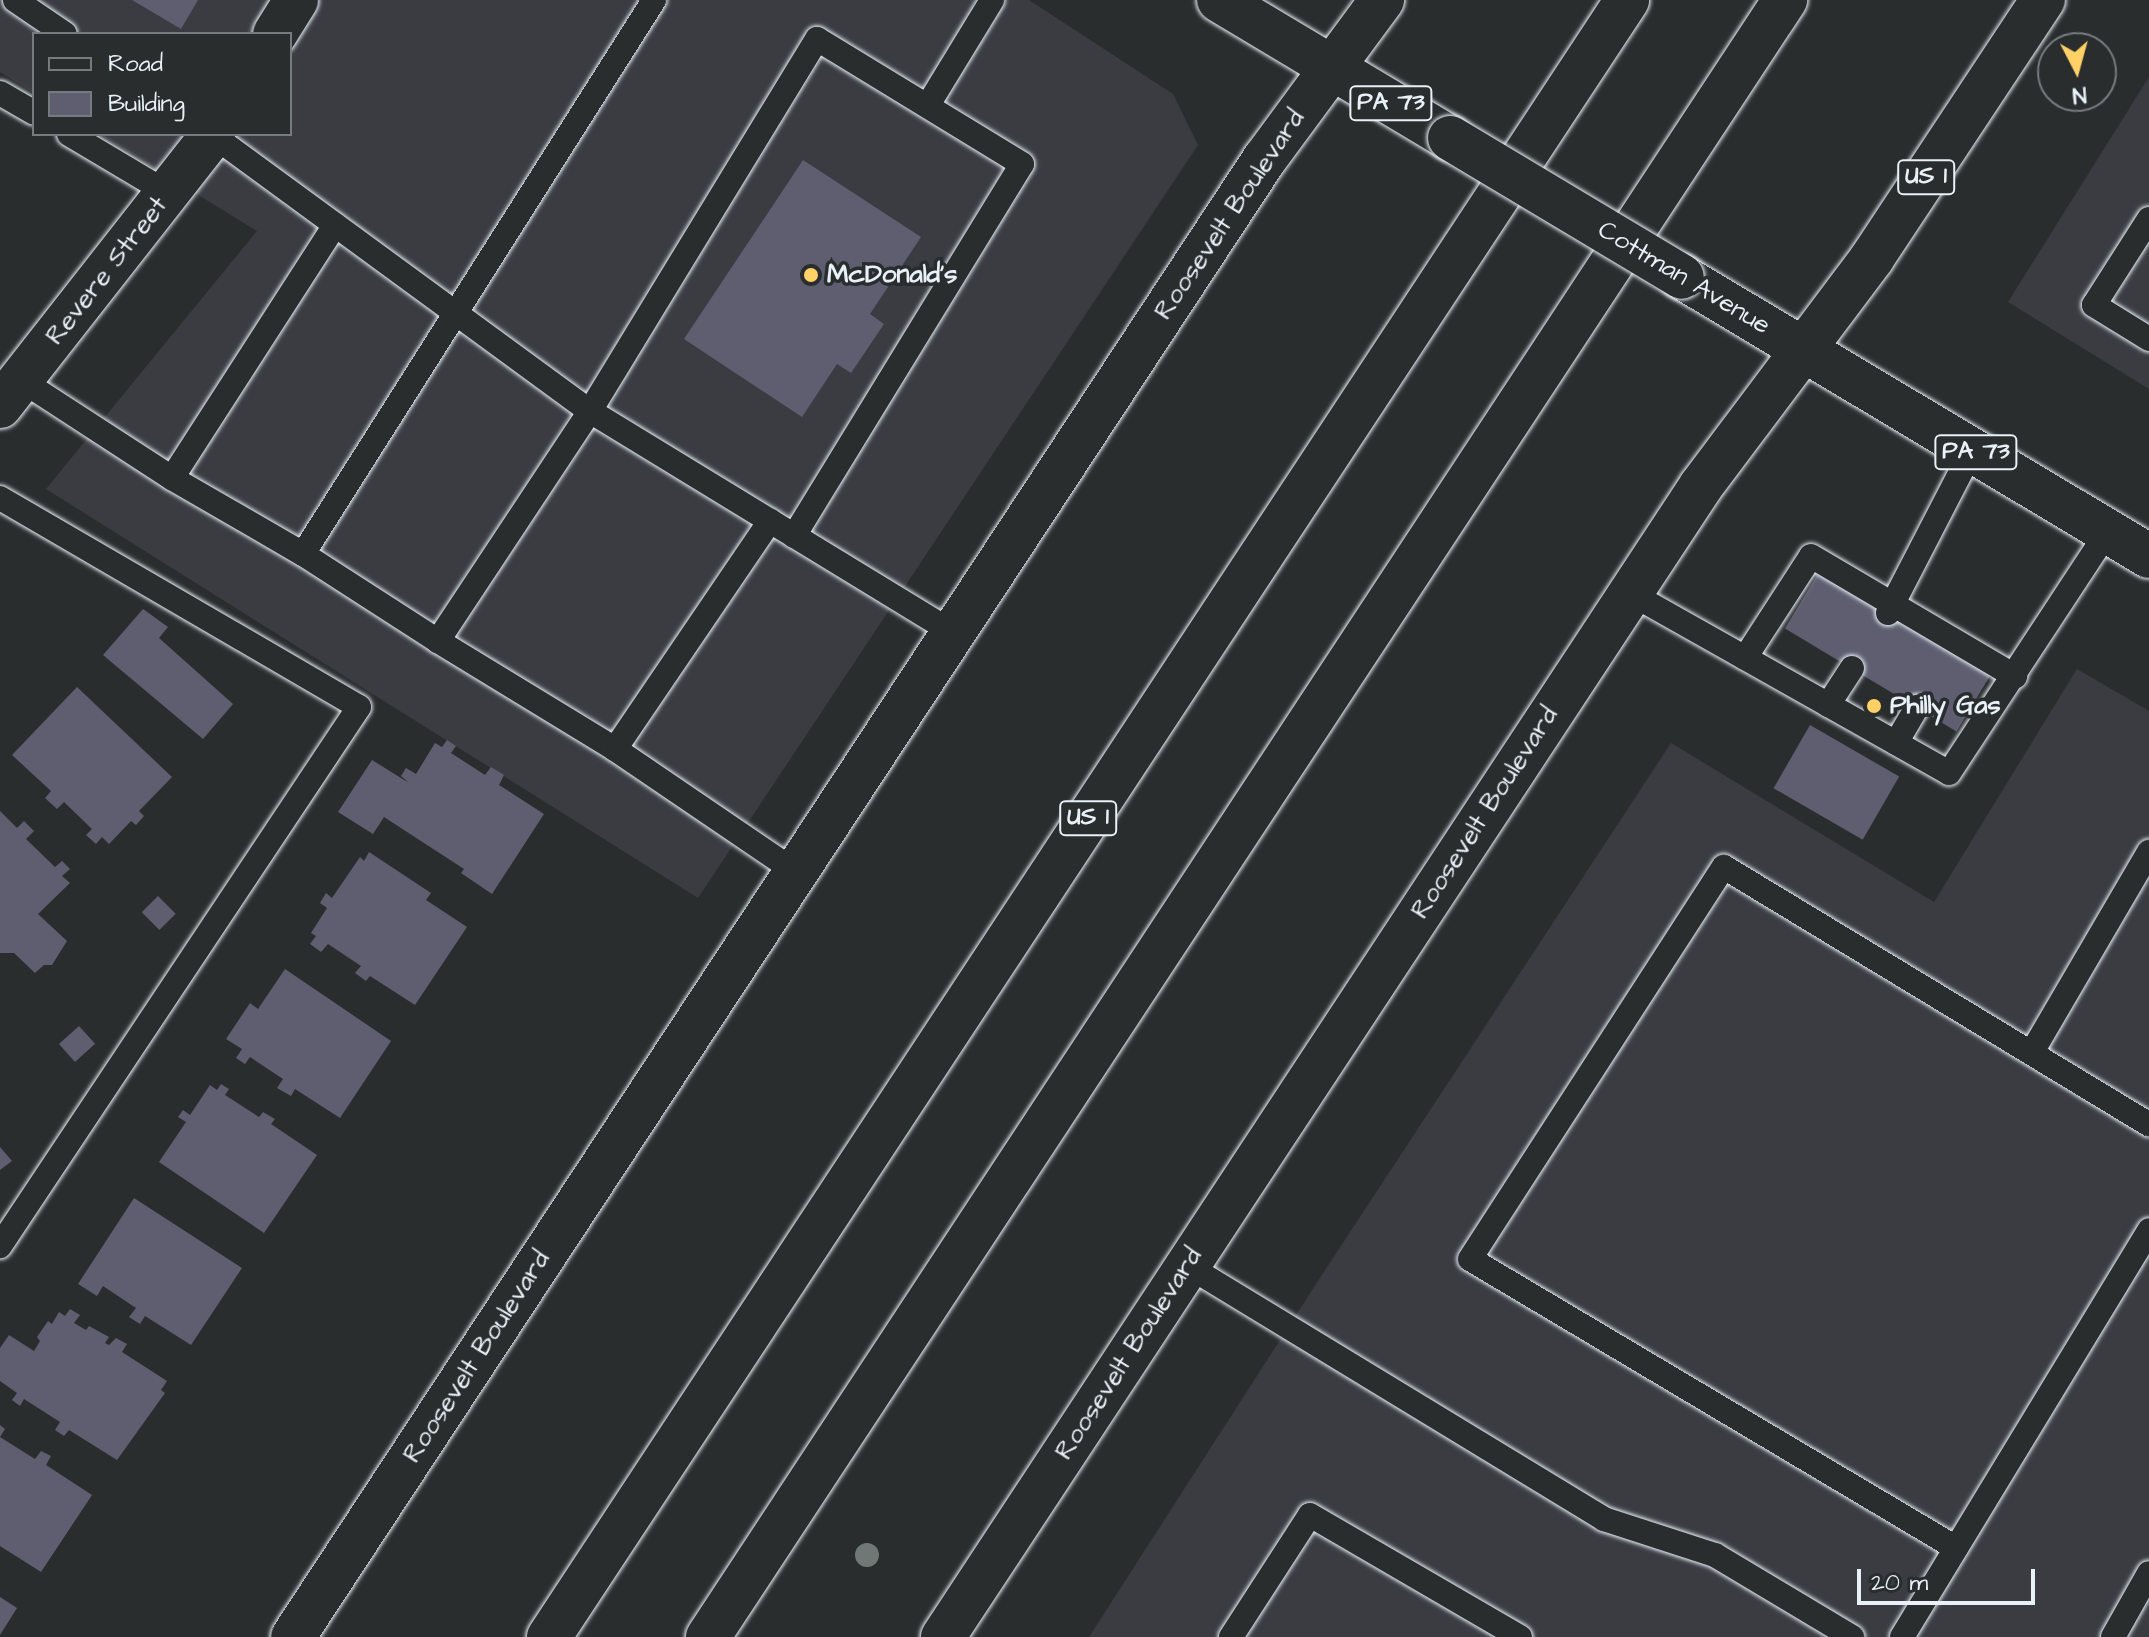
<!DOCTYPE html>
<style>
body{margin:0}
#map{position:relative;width:2149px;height:1637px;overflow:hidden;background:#2a2d2e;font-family:"Architects Daughter",sans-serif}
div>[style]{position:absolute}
.built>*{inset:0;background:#3a3c42}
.building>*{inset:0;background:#5e5e70;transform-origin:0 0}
.roads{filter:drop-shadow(0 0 2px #e8f1f8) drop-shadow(0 0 2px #e8f1f8)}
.service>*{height:24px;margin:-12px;padding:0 12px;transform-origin:12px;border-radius:12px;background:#2a2d2e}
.minor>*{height:44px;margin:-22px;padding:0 22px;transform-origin:22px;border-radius:22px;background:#2a2d2e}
.primary>*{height:44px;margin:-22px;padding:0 22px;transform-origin:22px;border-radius:22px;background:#2a2d2e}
.trunk>*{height:44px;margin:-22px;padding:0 22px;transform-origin:22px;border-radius:22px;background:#2a2d2e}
.bridges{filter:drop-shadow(0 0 2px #e8f1f8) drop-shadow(0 0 2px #e8f1f8)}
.primary-bridge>*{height:44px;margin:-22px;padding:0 22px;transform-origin:22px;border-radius:22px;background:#2a2d2e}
.trees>*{width:24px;height:24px;margin:-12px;border-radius:50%;background:#707876}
.dots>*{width:22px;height:22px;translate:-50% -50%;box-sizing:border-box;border:4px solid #2a2d2e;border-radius:50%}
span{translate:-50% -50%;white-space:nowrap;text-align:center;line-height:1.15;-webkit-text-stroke:7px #2a2d2e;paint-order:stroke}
.shield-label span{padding:2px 6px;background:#2a2d2e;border:2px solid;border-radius:6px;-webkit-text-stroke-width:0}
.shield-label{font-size:24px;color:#e8f1f8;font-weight:700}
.street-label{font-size:26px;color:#e8f1f8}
.poi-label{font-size:26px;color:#e8f1f8;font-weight:700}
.left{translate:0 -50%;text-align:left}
.legend{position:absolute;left:32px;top:32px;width:260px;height:104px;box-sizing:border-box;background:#2a2d2e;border:2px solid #767b7f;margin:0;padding:10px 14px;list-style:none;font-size:24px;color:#e8f1f8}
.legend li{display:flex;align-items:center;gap:16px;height:40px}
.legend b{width:40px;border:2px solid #767b7f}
.north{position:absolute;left:2037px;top:32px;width:80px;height:80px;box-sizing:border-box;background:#2a2d2e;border:2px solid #767b7f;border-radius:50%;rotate:174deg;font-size:22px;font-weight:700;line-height:32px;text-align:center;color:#e8f1f8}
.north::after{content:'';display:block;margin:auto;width:28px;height:36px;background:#ffd166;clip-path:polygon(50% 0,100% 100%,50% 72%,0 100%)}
.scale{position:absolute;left:1857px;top:1569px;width:178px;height:36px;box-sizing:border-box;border:4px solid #e8f1f8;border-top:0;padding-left:10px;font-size:24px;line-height:28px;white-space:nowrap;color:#e8f1f8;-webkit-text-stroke:6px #2a2d2e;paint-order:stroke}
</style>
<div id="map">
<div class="built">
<div style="clip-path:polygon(0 0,1029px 0,1173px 94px,1198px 145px,698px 898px,46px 489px,257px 231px,99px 134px,290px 134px,290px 34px,34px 34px,34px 93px,0 72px)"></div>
<div style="clip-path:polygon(2149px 77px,2149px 389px,2008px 302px)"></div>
<div style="clip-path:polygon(2077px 669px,2149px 711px,2149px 1637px,1089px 1637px,1316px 1284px,1671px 743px,1934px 902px)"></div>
</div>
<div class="building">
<div style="clip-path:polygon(132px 0,198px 0,181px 29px)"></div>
<div style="clip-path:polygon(803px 160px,921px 237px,870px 314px,884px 324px,851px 373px,837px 364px,802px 417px,684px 339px)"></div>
<div style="left:1819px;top:572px;width:200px;height:66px;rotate:31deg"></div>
<div style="clip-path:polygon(143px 609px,168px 627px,159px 638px,233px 704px,203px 739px,103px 655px)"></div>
<div style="clip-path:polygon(77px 687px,172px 777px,139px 811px,144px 816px,136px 825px,131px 821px,109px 844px,102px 837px,96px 844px,86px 835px,92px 829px,64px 802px,57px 809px,45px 798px,51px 791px,12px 755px)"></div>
<div style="left:1810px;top:725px;width:103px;height:73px;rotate:30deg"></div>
<div style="clip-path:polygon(447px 740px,456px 746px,451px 753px,485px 775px,491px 767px,504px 775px,499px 785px,544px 814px,492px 894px,461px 873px,464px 869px,384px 817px,373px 834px,338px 812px,372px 760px,409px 783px,401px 776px,406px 768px,416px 774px,435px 743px,442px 747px)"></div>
<div style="clip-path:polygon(0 811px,17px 828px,24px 821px,34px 831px,26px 839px,55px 867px,62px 861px,70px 869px,62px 876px,70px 883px,38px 914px,67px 941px,52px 965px,44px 965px,35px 973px,14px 953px,0 953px)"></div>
<div style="clip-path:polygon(369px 852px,431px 893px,426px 900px,467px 927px,415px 1005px,370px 976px,366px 981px,355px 973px,361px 966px,328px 944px,321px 952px,310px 944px,316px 936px,311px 933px,327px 908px,320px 903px,326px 893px,332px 898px,360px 857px,364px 861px)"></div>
<div style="left:158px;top:896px;width:25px;height:23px;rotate:45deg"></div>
<div style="clip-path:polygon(285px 969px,391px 1041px,340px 1118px,295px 1089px,291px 1096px,277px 1088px,283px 1079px,250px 1057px,245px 1064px,236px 1058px,242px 1049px,226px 1039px,250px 1003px,258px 1009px)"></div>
<div style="left:79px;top:1026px;width:24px;height:27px;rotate:48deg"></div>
<div style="clip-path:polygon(221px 1084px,229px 1089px,225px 1095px,259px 1117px,263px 1112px,275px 1119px,271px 1124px,317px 1155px,264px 1233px,159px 1162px,186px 1122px,178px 1117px,183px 1110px,190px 1115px,210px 1085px,217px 1090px)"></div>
<div style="clip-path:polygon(0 1147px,12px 1161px,0 1170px)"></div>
<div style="clip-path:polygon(134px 1198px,242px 1268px,191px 1345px,145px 1316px,140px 1324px,129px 1317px,136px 1308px,103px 1286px,97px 1296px,78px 1284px)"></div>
<div style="clip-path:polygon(70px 1309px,80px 1315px,74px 1323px,86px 1330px,89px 1326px,109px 1337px,105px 1343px,109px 1345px,116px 1338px,127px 1344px,122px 1352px,167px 1381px,161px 1390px,165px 1393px,117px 1460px,69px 1430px,64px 1436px,55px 1430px,60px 1422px,24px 1399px,20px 1406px,12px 1400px,17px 1393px,0 1381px,0 1348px,9px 1335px,34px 1351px,40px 1341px,37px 1337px,48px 1321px,52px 1324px,59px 1312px,65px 1316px)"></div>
<div style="clip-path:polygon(0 1425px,5px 1429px,0 1437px,35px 1459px,41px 1451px,51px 1456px,46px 1465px,92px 1495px,41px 1572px,0 1546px)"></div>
<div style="clip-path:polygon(0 1597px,17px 1608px,0 1635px)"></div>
</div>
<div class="roads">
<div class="service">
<div style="left:15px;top:0;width:60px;rotate:34.2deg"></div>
<div style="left:0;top:93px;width:39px;rotate:30deg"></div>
<div style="left:928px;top:105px;width:123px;rotate:-58.6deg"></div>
<div style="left:69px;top:134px;width:115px;rotate:30.8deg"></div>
<div style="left:211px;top:134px;width:469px;rotate:36.2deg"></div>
<div style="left:590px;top:411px;width:426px;rotate:31.4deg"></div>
<div style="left:2149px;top:219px;width:102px;rotate:122.6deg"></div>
<div style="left:2094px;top:305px;width:65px;rotate:31.7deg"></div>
<div style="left:21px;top:380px;width:180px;rotate:33deg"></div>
<div style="left:0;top:498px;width:415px;rotate:30.2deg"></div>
<div style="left:359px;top:707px;width:648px;rotate:123.67deg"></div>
<div style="left:794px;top:536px;width:436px;rotate:-58.5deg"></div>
<div style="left:1022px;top:164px;width:240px;rotate:-148.6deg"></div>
<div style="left:817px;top:39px;width:436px;rotate:121.4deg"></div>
<div style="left:590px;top:411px;width:276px;rotate:123.5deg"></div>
<div style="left:438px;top:641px;width:207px;rotate:31.4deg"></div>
<div style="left:615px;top:749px;width:219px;rotate:34.2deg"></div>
<div style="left:303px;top:554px;width:151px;rotate:-149.9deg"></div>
<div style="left:172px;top:478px;width:301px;rotate:-57.2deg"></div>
<div style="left:1630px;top:593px;width:366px;rotate:29.4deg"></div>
<div style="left:1949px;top:773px;width:290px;rotate:-56.7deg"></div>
<div style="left:1888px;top:613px;width:183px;rotate:-62.7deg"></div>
<div style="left:438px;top:641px;width:161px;rotate:-147.2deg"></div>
<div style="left:303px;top:554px;width:656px;rotate:-57.64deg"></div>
<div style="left:1745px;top:658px;width:121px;rotate:-57.1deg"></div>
<div style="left:1811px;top:556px;width:237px;rotate:30.5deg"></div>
<div style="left:1828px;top:705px;width:44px;rotate:-57deg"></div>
<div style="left:1896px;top:743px;width:42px;rotate:-59.7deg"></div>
<div style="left:615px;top:749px;width:276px;rotate:-55.8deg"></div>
<div style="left:2032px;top:1052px;width:232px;rotate:-59.7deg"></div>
<div style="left:1188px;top:1266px;width:487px;rotate:31.3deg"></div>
<div style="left:1604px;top:1519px;width:117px;rotate:18deg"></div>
<div style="left:1715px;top:1555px;width:160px;rotate:30.9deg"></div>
<div style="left:1956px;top:1548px;width:565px;rotate:-149.26deg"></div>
<div style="left:1470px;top:1259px;width:467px;rotate:-57.1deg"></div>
<div style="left:1724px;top:867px;width:497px;rotate:31.2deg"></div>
<div style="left:1231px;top:1637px;width:145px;rotate:-57.1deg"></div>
<div style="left:1310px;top:1515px;width:243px;rotate:30.2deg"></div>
<div style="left:1902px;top:1637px;width:476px;rotate:-58.7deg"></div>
<div style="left:2113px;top:1637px;width:73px;rotate:-60.6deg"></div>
</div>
<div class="minor">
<div style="left:275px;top:34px;width:40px;rotate:-58deg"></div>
<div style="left:0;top:406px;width:345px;rotate:-51.9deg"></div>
</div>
<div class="primary">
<div style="left:1219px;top:0;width:269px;rotate:30.9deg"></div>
<div style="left:1682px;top:277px;width:544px;rotate:30.86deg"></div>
</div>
<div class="trunk">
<div style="left:293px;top:1637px;width:1768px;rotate:-56.68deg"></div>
<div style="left:1264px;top:160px;width:199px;rotate:-53.6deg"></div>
<div style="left:549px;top:1637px;width:1960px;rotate:-56.63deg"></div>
<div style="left:708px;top:1637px;width:1960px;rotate:-56.66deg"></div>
<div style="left:943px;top:1637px;width:1378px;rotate:-56.63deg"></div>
<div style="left:1701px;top:486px;width:285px;rotate:-53.1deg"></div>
<div style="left:1872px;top:258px;width:310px;rotate:-56.5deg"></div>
</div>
</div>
<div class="bridges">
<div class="primary-bridge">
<div style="left:1450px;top:138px;width:270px;rotate:30.9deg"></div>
</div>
</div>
<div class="trees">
<div style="left:867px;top:1555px"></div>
</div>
<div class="dots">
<div style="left:811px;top:275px;background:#ffd166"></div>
<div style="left:1874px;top:706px;background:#ffd166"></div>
</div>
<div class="shield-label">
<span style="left:1391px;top:103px">PA 73</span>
<span style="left:1926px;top:177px">US 1</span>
<span style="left:1976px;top:452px">PA 73</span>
<span style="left:1088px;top:818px">US 1</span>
</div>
<div class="street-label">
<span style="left:1230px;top:215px;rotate:-56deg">Roosevelt Boulevard</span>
<span style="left:107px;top:271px;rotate:-52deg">Revere Street</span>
<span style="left:1684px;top:278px;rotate:31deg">Cottman Avenue</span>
<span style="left:1485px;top:813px;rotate:-57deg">Roosevelt Boulevard</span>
<span style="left:1129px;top:1354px;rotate:-57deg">Roosevelt Boulevard</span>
<span style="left:477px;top:1357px;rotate:-57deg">Roosevelt Boulevard</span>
</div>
<div class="poi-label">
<span class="left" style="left:827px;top:275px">McDonald's</span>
<span class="left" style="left:1890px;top:706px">Philly Gas</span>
</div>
<ul class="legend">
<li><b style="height:10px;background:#2a2d2e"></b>Road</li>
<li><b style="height:22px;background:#5e5e70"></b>Building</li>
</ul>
<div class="north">N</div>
<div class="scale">20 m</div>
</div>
